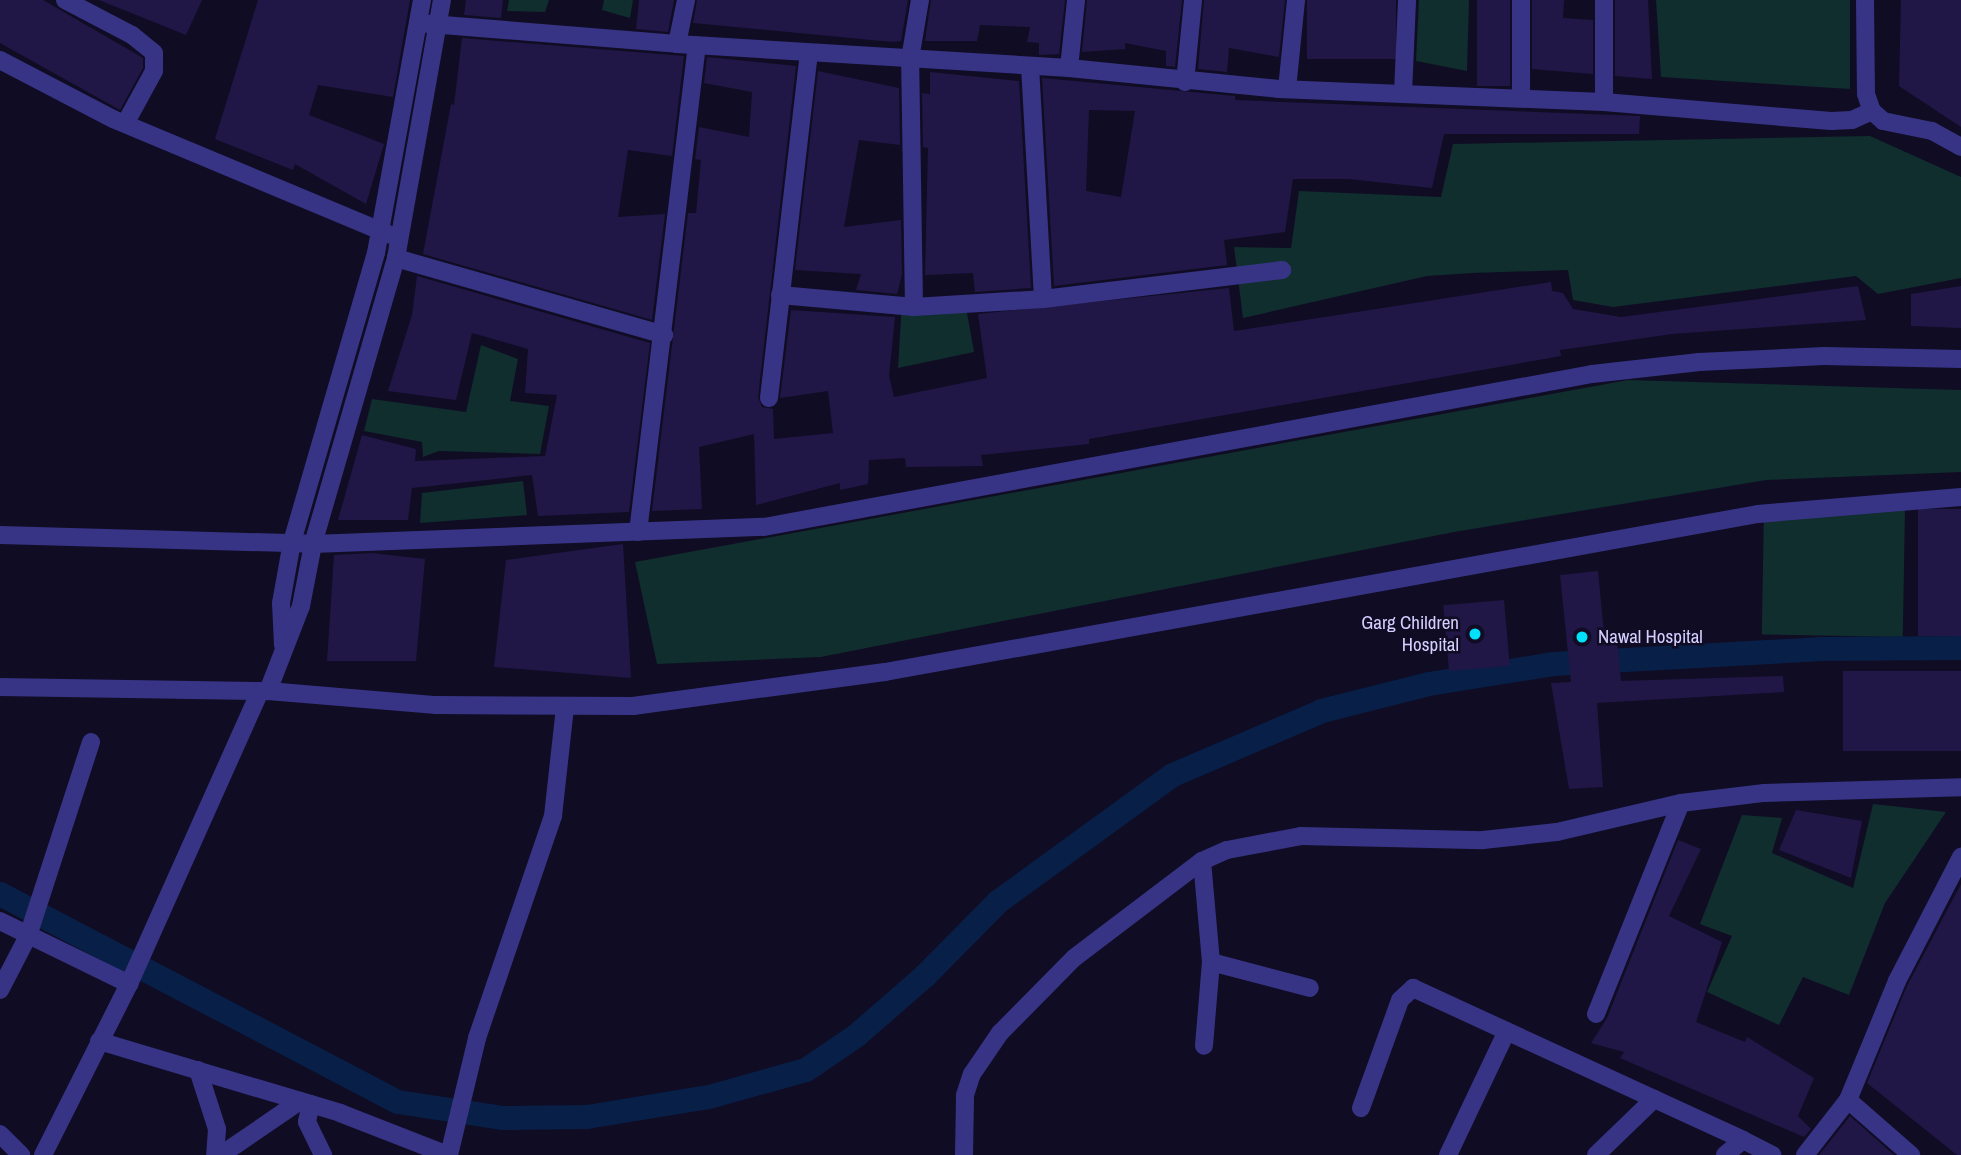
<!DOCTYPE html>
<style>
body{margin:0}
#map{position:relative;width:1961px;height:1155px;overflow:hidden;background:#100c24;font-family:"Archivo Narrow",sans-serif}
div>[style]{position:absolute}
.green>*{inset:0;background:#0f2e2d;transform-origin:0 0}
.canal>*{height:24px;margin:-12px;padding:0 12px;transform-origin:12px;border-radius:12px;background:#081f47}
.building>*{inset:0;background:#211746;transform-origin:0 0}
.minor>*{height:18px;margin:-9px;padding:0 9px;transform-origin:9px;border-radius:9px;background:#373486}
.dots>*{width:19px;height:19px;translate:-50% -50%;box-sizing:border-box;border:4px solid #100c24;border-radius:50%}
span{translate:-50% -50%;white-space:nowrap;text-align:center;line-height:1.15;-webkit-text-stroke:5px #100c24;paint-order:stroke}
.poi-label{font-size:19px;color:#d5cfff}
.right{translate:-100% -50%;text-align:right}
.left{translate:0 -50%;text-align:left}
</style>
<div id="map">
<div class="green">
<div style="clip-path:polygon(509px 0,549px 0,545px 12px,507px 11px)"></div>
<div style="clip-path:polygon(604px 0,633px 0,630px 18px,602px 10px)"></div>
<div style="clip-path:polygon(1419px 0,1469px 0,1467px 71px,1416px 61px)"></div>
<div style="clip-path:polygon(1656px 0,1850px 0,1850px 89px,1661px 77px)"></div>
<div style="clip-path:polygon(1870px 136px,1961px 177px,1961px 278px,1878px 294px,1856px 276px,1613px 307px,1573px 300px,1568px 270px,1472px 273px,1427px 276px,1243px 318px,1234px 247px,1291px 248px,1299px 191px,1441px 197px,1453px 144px)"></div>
<div style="clip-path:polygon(964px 296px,974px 352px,898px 368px,902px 302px)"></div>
<div style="clip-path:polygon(481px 345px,518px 359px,510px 401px,549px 406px,540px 454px,439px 451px,423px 457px,422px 442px,364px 431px,372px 399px,466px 412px)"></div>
<div style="clip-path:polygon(1628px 380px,1961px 390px,1961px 472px,1766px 480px,1454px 532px,821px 657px,657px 664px,635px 562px)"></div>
<div style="clip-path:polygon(523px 481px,527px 515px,420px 523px,422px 493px)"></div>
<div style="left:1905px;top:509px;width:128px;height:141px;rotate:91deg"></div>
<div style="clip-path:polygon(1873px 804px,1946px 812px,1885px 903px,1849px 995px,1803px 977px,1779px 1025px,1707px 992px,1732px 936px,1700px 924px,1742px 815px,1782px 818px,1772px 853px,1853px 888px)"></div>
</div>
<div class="canal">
<div style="left:0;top:894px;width:449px;rotate:27.6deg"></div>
<div style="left:398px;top:1102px;width:105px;rotate:8.7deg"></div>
<div style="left:502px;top:1118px;width:85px;rotate:-0.7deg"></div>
<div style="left:587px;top:1117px;width:124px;rotate:-9.3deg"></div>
<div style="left:709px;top:1097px;width:101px;rotate:-15.6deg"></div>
<div style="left:806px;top:1070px;width:60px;rotate:-34.2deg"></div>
<div style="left:856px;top:1036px;width:91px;rotate:-41deg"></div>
<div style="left:925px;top:976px;width:104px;rotate:-45.4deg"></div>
<div style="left:998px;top:902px;width:216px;rotate:-36deg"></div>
<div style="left:1173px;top:775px;width:162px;rotate:-23.2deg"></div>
<div style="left:1322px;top:711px;width:110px;rotate:-14.2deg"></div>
<div style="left:1429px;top:684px;width:127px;rotate:-9.1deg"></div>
<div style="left:1554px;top:664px;width:265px;rotate:-3.2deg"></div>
<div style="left:1819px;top:649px;width:142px;rotate:-0.4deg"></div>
</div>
<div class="building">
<div style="clip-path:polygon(0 0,43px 0,143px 58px,143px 68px,120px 110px,0 43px)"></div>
<div style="clip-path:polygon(99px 0,202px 0,186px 35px)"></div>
<div style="clip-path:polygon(258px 0,410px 0,393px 97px,318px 85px,309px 115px,384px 144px,366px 204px,295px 164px,293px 170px,215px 139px)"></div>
<div style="clip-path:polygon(466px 0,503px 0,501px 18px,464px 15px)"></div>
<div style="clip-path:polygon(639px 0,674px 0,668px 32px,636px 29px)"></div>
<div style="clip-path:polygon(697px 0,908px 0,901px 41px,892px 42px,693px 23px)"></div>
<div style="clip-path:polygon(931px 0,1065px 0,1059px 54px,1039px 55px,1039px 43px,1027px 42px,1030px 27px,980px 25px,977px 41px,925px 41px)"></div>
<div style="clip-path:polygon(1087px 0,1182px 0,1175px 67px,1166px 66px,1166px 51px,1125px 43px,1125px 49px,1082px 52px)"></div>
<div style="clip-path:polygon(1204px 0,1285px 0,1279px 57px,1229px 48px,1227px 72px,1198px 69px)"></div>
<div style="left:1307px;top:0;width:89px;height:59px"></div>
<div style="left:1477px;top:0;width:33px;height:86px"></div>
<div style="clip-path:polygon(1532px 0,1564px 0,1563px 18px,1593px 20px,1593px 74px,1532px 69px)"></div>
<div style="clip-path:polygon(1615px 0,1648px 0,1652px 79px,1615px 76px)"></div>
<div style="clip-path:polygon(1901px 0,1961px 0,1961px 127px,1899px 86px)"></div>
<div style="clip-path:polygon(462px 38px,684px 56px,672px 156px,628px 150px,618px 217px,665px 214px,652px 320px,423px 254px,451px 104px,454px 105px)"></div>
<div style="clip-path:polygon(707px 57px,796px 66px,758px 397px,762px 407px,773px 409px,774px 439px,833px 433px,828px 391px,780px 398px,791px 310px,895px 317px,889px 376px,894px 397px,987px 378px,978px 314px,1229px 288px,1234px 331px,1551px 282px,1552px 291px,1563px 293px,1573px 309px,1621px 317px,1858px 286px,1866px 320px,1672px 334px,1560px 350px,1561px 356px,1089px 439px,1089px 444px,981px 455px,983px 466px,906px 467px,905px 458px,869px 460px,868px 484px,840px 490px,840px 483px,756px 505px,754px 434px,699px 447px,702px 509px,652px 511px,688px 213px,696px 213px,701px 160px,695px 159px,699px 127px,749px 137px,752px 92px,704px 83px)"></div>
<div style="clip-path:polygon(818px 71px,899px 88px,900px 145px,859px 140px,844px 227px,901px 220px,902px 275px,897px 294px,856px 290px,861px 274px,795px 270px)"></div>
<div style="clip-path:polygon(930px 72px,1019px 81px,1031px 288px,975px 292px,973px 273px,925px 275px,928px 148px,923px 147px,922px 93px,930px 94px)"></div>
<div style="clip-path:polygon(evenodd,1042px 78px,1235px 96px,1235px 100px,1640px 116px,1639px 134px,1444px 134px,1432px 188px,1349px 179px,1293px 179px,1285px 232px,1224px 240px,1227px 265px,1054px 286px,1042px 78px,1089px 110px,1135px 111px,1121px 197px,1086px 191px,1089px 110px)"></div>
<div style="clip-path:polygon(417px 276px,650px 343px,629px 512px,538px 516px,532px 475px,412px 488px,408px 520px,338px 520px,362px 435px,416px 449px,415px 461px,545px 456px,557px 395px,525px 393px,528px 349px,472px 333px,456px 400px,388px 391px,412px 315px)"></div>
<div style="clip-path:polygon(1961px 286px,1961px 328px,1911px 326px,1911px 294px)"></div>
<div style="left:1961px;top:509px;width:127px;height:43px;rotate:90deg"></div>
<div style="clip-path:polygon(623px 544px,631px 678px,494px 667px,506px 560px)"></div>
<div style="clip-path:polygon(372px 553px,425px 559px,416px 661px,327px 661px,334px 555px)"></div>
<div style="clip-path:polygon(1598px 571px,1604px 633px,1616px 632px,1621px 681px,1783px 676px,1784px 692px,1597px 703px,1603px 787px,1569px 789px,1551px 683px,1571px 682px,1560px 575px)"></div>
<div style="left:1504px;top:600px;width:66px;height:61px;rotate:85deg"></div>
<div style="left:1961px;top:671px;width:80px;height:118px;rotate:90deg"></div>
<div style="clip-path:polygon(1796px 810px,1862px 821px,1851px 878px,1779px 850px)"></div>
<div style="clip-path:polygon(1678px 840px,1701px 849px,1669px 916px,1722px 942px,1696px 1022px,1745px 1042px,1747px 1037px,1814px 1078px,1798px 1116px,1811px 1129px,1804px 1137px,1620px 1058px,1624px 1052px,1591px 1043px,1607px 1018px)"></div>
<div style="clip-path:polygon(1961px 884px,1961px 1155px,1957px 1155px,1867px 1083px,1907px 986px)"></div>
<div style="clip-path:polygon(1850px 1116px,1894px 1155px,1819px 1155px)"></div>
</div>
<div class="minor">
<div style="left:65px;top:0;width:76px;rotate:27.6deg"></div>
<div style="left:132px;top:35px;width:28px;rotate:39deg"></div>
<div style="left:154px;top:53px;width:18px;rotate:90deg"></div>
<div style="left:154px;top:71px;width:60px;rotate:118.7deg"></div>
<div style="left:1521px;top:0;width:98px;rotate:90deg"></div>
<div style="left:1865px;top:0;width:94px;rotate:89.4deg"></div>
<div style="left:1866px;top:94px;width:18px;rotate:71deg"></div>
<div style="left:1872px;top:111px;width:15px;rotate:42deg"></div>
<div style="left:1883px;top:121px;width:50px;rotate:11.5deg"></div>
<div style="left:1932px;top:131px;width:33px;rotate:29deg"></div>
<div style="left:418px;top:23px;width:260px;rotate:4.6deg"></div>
<div style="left:677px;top:44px;width:393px;rotate:3.5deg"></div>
<div style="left:1069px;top:68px;width:211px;rotate:5.7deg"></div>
<div style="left:1279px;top:89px;width:325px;rotate:2.3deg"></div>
<div style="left:1604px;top:102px;width:228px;rotate:4.8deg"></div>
<div style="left:1831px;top:121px;width:21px;rotate:-3deg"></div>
<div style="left:1852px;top:120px;width:22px;rotate:-24deg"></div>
<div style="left:677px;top:44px;width:45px;rotate:-78.4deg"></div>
<div style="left:0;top:60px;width:127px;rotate:27.6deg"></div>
<div style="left:113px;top:119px;width:300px;rotate:22.7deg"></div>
<div style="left:1030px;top:66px;width:233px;rotate:86.8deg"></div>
<div style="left:1069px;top:68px;width:68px;rotate:-84.1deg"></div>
<div style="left:1185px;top:82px;width:82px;rotate:-84.4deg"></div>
<div style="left:1287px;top:89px;width:89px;rotate:-84.2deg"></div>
<div style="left:1403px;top:93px;width:93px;rotate:-87.5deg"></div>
<div style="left:1604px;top:102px;width:102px;rotate:-90deg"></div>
<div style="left:396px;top:258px;width:279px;rotate:16deg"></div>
<div style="left:780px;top:295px;width:135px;rotate:5.1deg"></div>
<div style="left:914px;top:307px;width:129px;rotate:-3.5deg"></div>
<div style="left:1043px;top:299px;width:241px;rotate:-6.9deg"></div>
<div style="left:914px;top:307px;width:248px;rotate:-90.9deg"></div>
<div style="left:910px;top:59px;width:60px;rotate:-80.4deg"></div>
<div style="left:769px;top:398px;width:347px;rotate:-83.4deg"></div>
<div style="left:638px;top:532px;width:490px;rotate:-83.1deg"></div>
<div style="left:0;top:535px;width:313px;rotate:1.6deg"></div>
<div style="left:313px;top:544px;width:451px;rotate:-2.2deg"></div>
<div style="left:764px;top:527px;width:842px;rotate:-10.47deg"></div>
<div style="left:1592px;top:374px;width:108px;rotate:-6.4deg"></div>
<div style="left:1699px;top:362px;width:125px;rotate:-2.7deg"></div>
<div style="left:1824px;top:356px;width:137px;rotate:1.3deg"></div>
<div style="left:283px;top:645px;width:42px;rotate:-92.7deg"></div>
<div style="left:281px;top:603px;width:62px;rotate:-79.8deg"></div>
<div style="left:292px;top:542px;width:301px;rotate:-73.8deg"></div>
<div style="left:376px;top:253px;width:257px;rotate:-79.7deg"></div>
<div style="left:0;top:687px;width:268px;rotate:0.9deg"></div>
<div style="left:268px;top:691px;width:169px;rotate:4.8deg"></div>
<div style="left:436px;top:705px;width:197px;rotate:0.3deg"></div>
<div style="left:633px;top:706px;width:254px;rotate:-7.7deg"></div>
<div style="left:885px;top:672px;width:887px;rotate:-10.26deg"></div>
<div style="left:1758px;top:514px;width:204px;rotate:-4.8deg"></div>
<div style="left:268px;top:691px;width:91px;rotate:-68.8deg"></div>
<div style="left:301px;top:606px;width:63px;rotate:-79deg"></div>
<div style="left:313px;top:544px;width:298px;rotate:-73.8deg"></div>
<div style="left:396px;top:258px;width:262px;rotate:-79.9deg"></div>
<div style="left:1202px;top:861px;width:101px;rotate:84.9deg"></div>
<div style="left:1211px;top:962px;width:84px;rotate:94.8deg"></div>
<div style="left:0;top:921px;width:144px;rotate:26deg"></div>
<div style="left:1211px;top:962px;width:102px;rotate:14.7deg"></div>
<div style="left:0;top:990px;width:61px;rotate:-62.6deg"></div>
<div style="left:28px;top:936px;width:204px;rotate:-72deg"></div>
<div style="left:1596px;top:1014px;width:227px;rotate:-68.1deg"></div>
<div style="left:99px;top:1041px;width:252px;rotate:16.6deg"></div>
<div style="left:340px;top:1113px;width:116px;rotate:21.3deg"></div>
<div style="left:198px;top:1070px;width:62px;rotate:72.1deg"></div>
<div style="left:217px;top:1129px;width:26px;rotate:94deg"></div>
<div style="left:1848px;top:1100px;width:84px;rotate:41.1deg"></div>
<div style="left:311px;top:1104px;width:18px;rotate:103deg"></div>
<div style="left:307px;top:1122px;width:37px;rotate:64deg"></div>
<div style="left:1361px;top:1108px;width:115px;rotate:-70.1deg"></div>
<div style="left:1400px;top:1000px;width:18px;rotate:-43deg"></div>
<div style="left:1413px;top:988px;width:363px;rotate:24.7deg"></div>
<div style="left:0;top:1134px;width:30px;rotate:45deg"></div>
<div style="left:43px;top:1155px;width:191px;rotate:-63.3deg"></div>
<div style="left:129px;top:984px;width:321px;rotate:-65.9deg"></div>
<div style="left:221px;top:1155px;width:96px;rotate:-34.4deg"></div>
<div style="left:449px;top:1155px;width:120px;rotate:-76.5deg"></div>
<div style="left:477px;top:1038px;width:235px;rotate:-71.1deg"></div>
<div style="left:553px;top:816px;width:109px;rotate:-83.7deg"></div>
<div style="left:964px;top:1155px;width:60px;rotate:-89deg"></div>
<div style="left:965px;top:1095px;width:22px;rotate:-72deg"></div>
<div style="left:972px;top:1074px;width:50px;rotate:-55.7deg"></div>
<div style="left:1000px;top:1033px;width:105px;rotate:-45.4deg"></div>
<div style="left:1074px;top:958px;width:161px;rotate:-37.2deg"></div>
<div style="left:1202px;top:861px;width:27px;rotate:-24deg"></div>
<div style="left:1227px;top:850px;width:75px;rotate:-10.7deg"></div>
<div style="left:1301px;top:836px;width:182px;rotate:1.3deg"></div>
<div style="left:1483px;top:840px;width:74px;rotate:-6.2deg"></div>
<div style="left:1557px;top:832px;width:127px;rotate:-13.2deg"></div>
<div style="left:1681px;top:803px;width:84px;rotate:-6.9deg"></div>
<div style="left:1764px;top:793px;width:197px;rotate:-1.7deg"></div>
<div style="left:1448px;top:1155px;width:137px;rotate:-64.6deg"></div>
<div style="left:1596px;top:1155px;width:81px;rotate:-44deg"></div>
<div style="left:1725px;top:1155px;width:23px;rotate:-40deg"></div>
<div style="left:1743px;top:1140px;width:33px;rotate:27deg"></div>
<div style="left:1805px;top:1155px;width:70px;rotate:-52deg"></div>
<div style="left:1848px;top:1100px;width:129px;rotate:-67.6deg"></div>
<div style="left:1897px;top:981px;width:140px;rotate:-62.7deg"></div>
</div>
<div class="dots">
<div style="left:1475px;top:634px;background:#00e0fa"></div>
<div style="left:1582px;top:637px;background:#00e0fa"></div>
</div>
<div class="poi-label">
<span class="right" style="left:1459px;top:634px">Garg Children<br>Hospital</span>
<span class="left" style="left:1598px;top:637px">Nawal Hospital</span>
</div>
</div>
